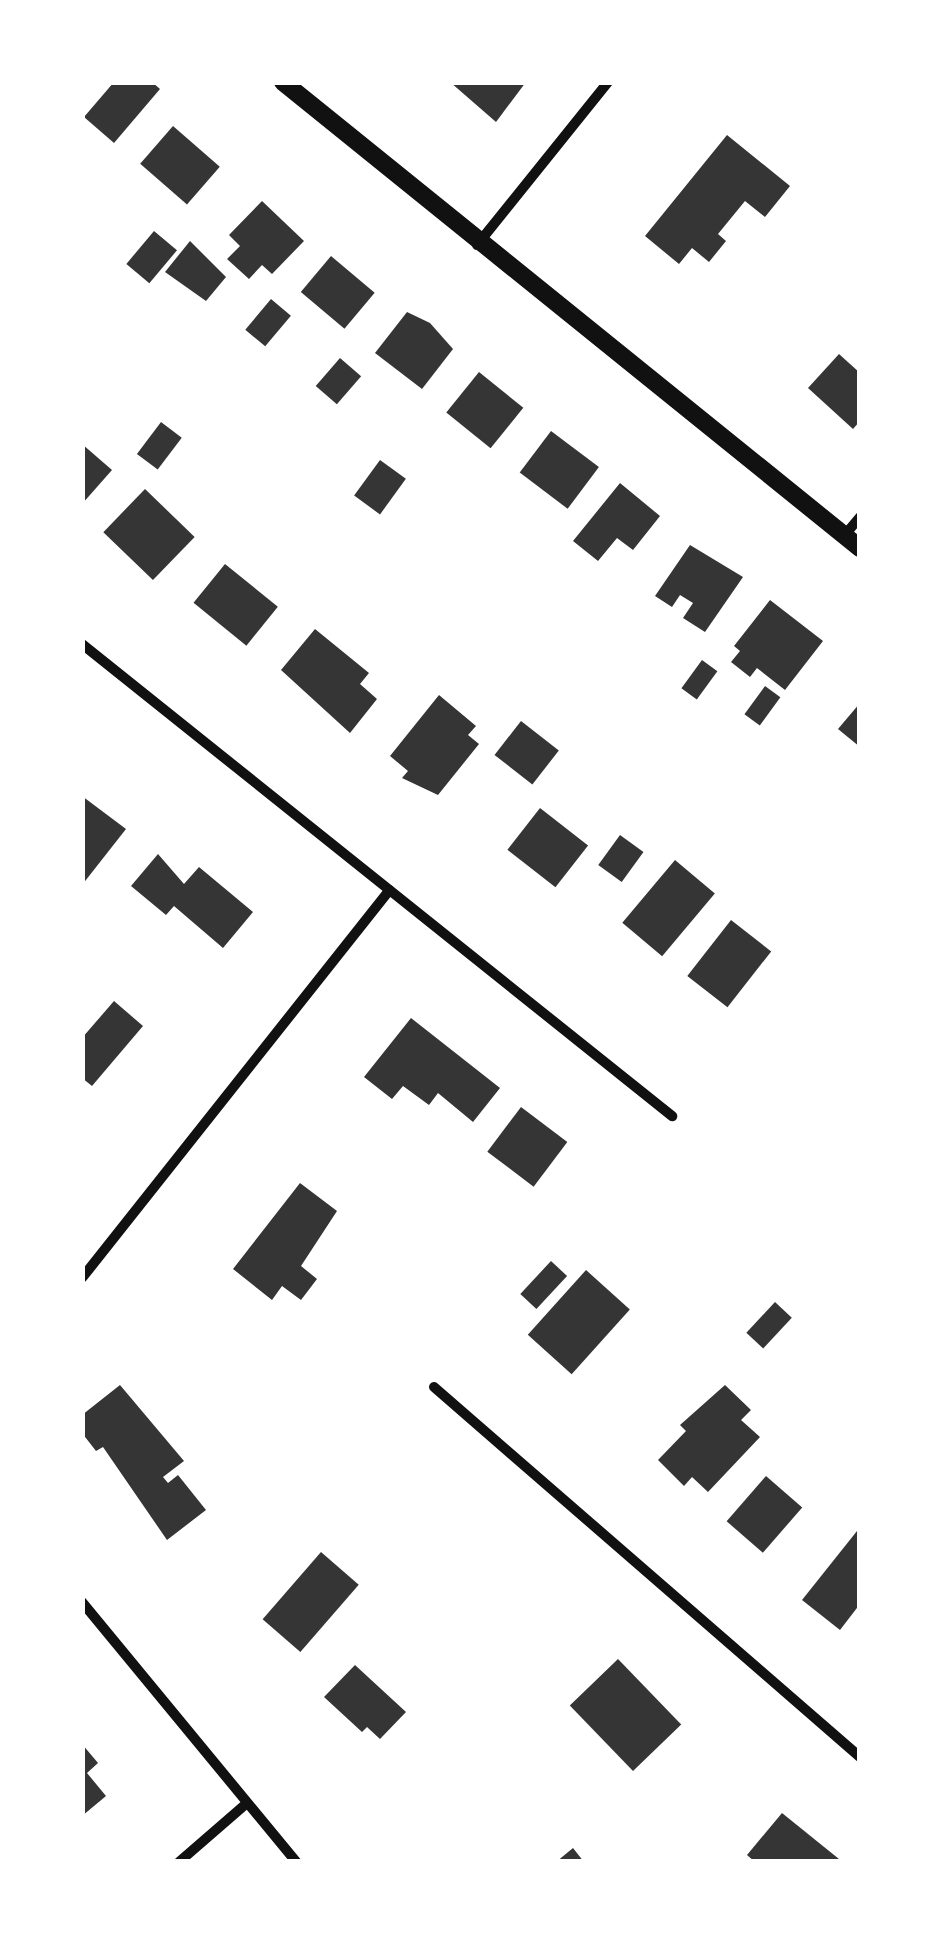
<!DOCTYPE html>
<style>
body{margin:0}
#map{position:relative;width:942px;height:1944px;overflow:hidden;background:#fff;font-family:"Golos Text",sans-serif}
div>[style]{position:absolute}
.building>*{inset:0;background:#353535;transform-origin:0 0}
.minor>*{height:10px;margin:-5px;padding:0 5px;transform-origin:5px;border-radius:5px;background:#111}
.tertiary>*{height:18px;margin:-9px;padding:0 9px;transform-origin:9px;border-radius:9px;background:#111}
span{translate:-50% -50%;white-space:nowrap;text-align:center;line-height:1.15;-webkit-text-stroke:8px #fff;paint-order:stroke}
.frame{position:absolute;inset:0;border:85px solid #fff;pointer-events:none}
</style>
<div id="map">
<div class="building">
<div style="clip-path:polygon(114px 82px,152px 82px,160px 89px,114px 143px,84px 117px)"></div>
<div style="clip-path:polygon(450px 82px,526px 82px,496px 122px)"></div>
<div style="left:173px;top:126px;width:62px;height:50px;rotate:41deg"></div>
<div style="clip-path:polygon(727px 135px,790px 186px,765px 217px,745px 201px,718px 234px,726px 241px,709px 262px,692px 248px,679px 264px,645px 236px)"></div>
<div style="clip-path:polygon(262px 201px,304px 241px,272px 274px,262px 265px,249px 279px,227px 259px,240px 246px,229px 235px)"></div>
<div style="left:154px;top:231px;width:30px;height:43px;rotate:40deg"></div>
<div style="clip-path:polygon(190px 241px,226px 277px,206px 301px,165px 272px)"></div>
<div style="left:331px;top:256px;width:57px;height:47px;rotate:40deg"></div>
<div style="left:271px;top:299px;width:26px;height:40px;rotate:40deg"></div>
<div style="clip-path:polygon(407px 312px,430px 323px,453px 349px,422px 389px,375px 353px)"></div>
<div style="clip-path:polygon(839px 354px,860px 373px,860px 421px,853px 429px,808px 388px)"></div>
<div style="left:340px;top:358px;width:28px;height:37px;rotate:41deg"></div>
<div style="left:479px;top:372px;width:57px;height:52px;rotate:39deg"></div>
<div style="left:161px;top:422px;width:26px;height:40px;rotate:37deg"></div>
<div style="left:551px;top:431px;width:60px;height:52px;rotate:37deg"></div>
<div style="clip-path:polygon(82px 444px,112px 470px,82px 504px)"></div>
<div style="left:380px;top:460px;width:32px;height:44px;rotate:36deg"></div>
<div style="clip-path:polygon(620px 483px,660px 516px,633px 550px,617px 538px,598px 561px,573px 541px)"></div>
<div style="left:145px;top:489px;width:69px;height:60px;rotate:44deg"></div>
<div style="clip-path:polygon(690px 545px,743px 577px,705px 632px,683px 618px,693px 603px,680px 595px,672px 607px,655px 596px)"></div>
<div style="left:225px;top:564px;width:68px;height:50px;rotate:39deg"></div>
<div style="clip-path:polygon(770px 600px,823px 641px,785px 690px,757px 668px,750px 677px,731px 662px,740px 651px,734px 646px)"></div>
<div style="clip-path:polygon(315px 629px,369px 673px,360px 684px,377px 699px,350px 733px,281px 670px)"></div>
<div style="left:702px;top:660px;width:19px;height:35px;rotate:36deg"></div>
<div style="left:765px;top:686px;width:19px;height:35px;rotate:36deg"></div>
<div style="clip-path:polygon(439px 695px,476px 726px,468px 735px,479px 744px,438px 795px,402px 778px,408px 771px,390px 756px)"></div>
<div style="clip-path:polygon(860px 703px,860px 747px,838px 729px)"></div>
<div style="left:521px;top:721px;width:48px;height:43px;rotate:38deg"></div>
<div style="clip-path:polygon(82px 796px,126px 829px,82px 885px)"></div>
<div style="left:540px;top:808px;width:61px;height:53px;rotate:38deg"></div>
<div style="left:620px;top:835px;width:29px;height:37px;rotate:36deg"></div>
<div style="clip-path:polygon(158px 854px,184px 884px,199px 867px,253px 912px,223px 948px,174px 906px,166px 915px,131px 886px)"></div>
<div style="left:675px;top:860px;width:52px;height:82px;rotate:40deg"></div>
<div style="left:731px;top:920px;width:51px;height:71px;rotate:38deg"></div>
<div style="clip-path:polygon(114px 1001px,143px 1026px,92px 1086px,82px 1078px,82px 1038px)"></div>
<div style="clip-path:polygon(411px 1018px,500px 1088px,473px 1122px,438px 1093px,429px 1105px,403px 1086px,392px 1099px,364px 1077px)"></div>
<div style="left:521px;top:1107px;width:58px;height:56px;rotate:37deg"></div>
<div style="clip-path:polygon(300px 1183px,337px 1211px,301px 1266px,317px 1279px,301px 1300px,282px 1286px,272px 1300px,233px 1269px)"></div>
<div style="left:551px;top:1261px;width:22px;height:45px;rotate:43deg"></div>
<div style="left:586px;top:1270px;width:59px;height:87px;rotate:42deg"></div>
<div style="left:775px;top:1302px;width:23px;height:42px;rotate:43deg"></div>
<div style="clip-path:polygon(120px 1385px,184px 1461px,163px 1477px,168px 1483px,178px 1475px,206px 1510px,167px 1540px,103px 1447px,96px 1451px,82px 1433px,82px 1415px)"></div>
<div style="clip-path:polygon(725px 1385px,751px 1410px,741px 1420px,760px 1437px,708px 1492px,692px 1477px,684px 1486px,658px 1460px,686px 1431px,680px 1425px)"></div>
<div style="left:766px;top:1476px;width:48px;height:60px;rotate:41deg"></div>
<div style="clip-path:polygon(857px 1531px,860px 1604px,840px 1630px,802px 1600px)"></div>
<div style="left:321px;top:1552px;width:50px;height:89px;rotate:41deg"></div>
<div style="left:618px;top:1659px;width:91px;height:67px;rotate:46deg"></div>
<div style="clip-path:polygon(355px 1665px,406px 1712px,380px 1739px,367px 1727px,362px 1732px,324px 1697px)"></div>
<div style="clip-path:polygon(82px 1744px,98px 1763px,87px 1773px,106px 1796px,82px 1816px)"></div>
<div style="clip-path:polygon(782px 1813px,839px 1859px,837px 1862px,755px 1862px,747px 1855px)"></div>
<div style="clip-path:polygon(573px 1848px,584px 1862px,556px 1862px)"></div>
</div>
<div class="minor">
<div style="left:477px;top:245px;width:209px;rotate:-51.2deg"></div>
<div style="left:844px;top:536px;width:25px;rotate:-50deg"></div>
<div style="left:82px;top:644px;width:756px;rotate:38.66deg"></div>
<div style="left:82px;top:1278px;width:495px;rotate:-51.6deg"></div>
<div style="left:434px;top:1387px;width:564px;rotate:40.98deg"></div>
<div style="left:82px;top:1602px;width:337px;rotate:50.5deg"></div>
<div style="left:179px;top:1862px;width:90px;rotate:-40.9deg"></div>
</div>
<div class="tertiary">
<div style="left:283px;top:82px;width:742px;rotate:38.93deg"></div>
</div>
<div class="frame"></div>
</div>
